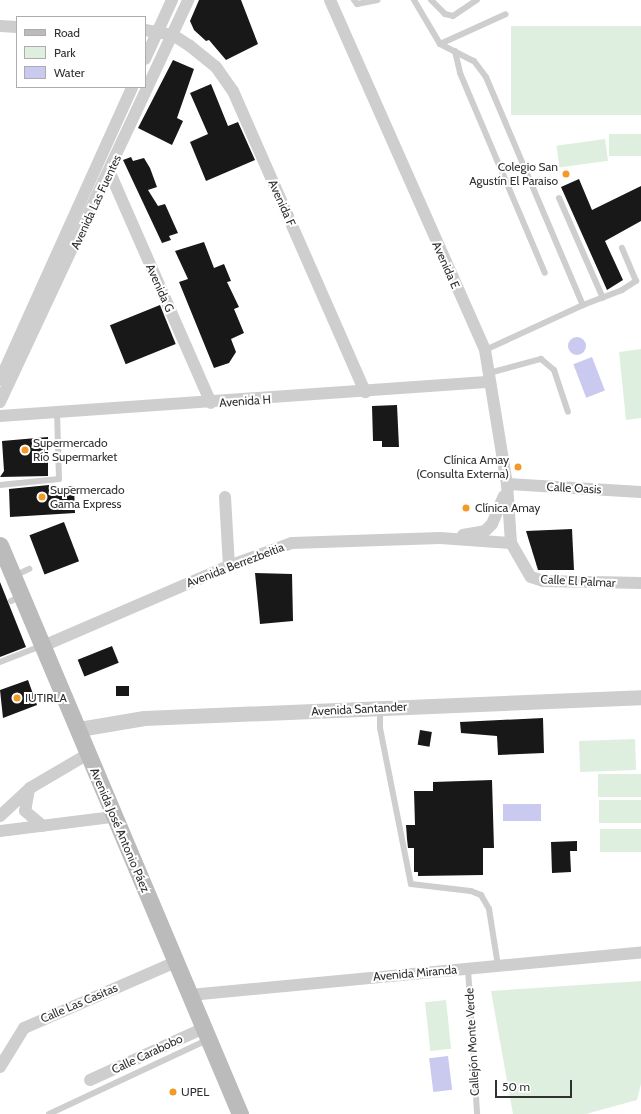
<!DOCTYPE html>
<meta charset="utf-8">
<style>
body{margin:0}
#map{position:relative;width:641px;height:1114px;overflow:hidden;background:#fff;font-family:Cabin,sans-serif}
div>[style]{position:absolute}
.green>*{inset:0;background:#deefdf;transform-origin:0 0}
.water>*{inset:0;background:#cac9f0;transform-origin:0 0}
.round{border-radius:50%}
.building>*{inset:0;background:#181818;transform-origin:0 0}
.service>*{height:6px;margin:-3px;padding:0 3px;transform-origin:3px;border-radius:3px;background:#cecece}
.minor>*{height:12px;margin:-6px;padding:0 6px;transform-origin:6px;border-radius:6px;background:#cecece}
.tertiary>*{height:15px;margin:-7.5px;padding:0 7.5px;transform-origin:7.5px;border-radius:7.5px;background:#cecece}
.secondary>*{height:17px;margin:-8.5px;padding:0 8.5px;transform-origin:8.5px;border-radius:8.5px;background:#bbb}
.dots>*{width:11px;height:11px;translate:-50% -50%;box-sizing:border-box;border:2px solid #fff;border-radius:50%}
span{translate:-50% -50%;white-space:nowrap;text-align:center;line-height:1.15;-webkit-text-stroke:4px #fff;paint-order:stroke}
.poi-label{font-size:12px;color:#313131}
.right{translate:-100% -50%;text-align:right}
.left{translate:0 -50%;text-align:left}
.street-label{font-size:12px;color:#313131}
.legend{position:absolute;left:16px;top:16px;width:130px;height:72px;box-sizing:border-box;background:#fff;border:1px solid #adadad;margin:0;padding:5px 7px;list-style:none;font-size:12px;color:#313131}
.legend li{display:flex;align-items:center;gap:8px;height:20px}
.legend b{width:20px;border:1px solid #adadad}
.scale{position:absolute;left:495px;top:1080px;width:77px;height:18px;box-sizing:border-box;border:2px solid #313131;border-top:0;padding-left:5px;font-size:12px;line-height:14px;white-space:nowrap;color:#313131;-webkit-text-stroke:3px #fff;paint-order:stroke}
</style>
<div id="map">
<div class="green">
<div style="left:641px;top:26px;width:89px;height:130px;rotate:90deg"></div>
<div style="left:641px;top:134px;width:22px;height:32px;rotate:90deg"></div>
<div style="left:605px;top:139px;width:22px;height:49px;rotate:82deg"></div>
<div style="clip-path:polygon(641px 349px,641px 418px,626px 420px,619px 352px)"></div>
<div style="left:635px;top:739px;width:31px;height:56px;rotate:88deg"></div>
<div style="left:641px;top:774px;width:23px;height:43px;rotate:90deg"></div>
<div style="left:641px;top:800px;width:23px;height:42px;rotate:90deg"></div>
<div style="left:641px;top:829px;width:23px;height:41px;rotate:90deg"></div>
<div style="clip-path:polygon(641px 981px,641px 1084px,637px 1100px,586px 1114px,513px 1114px,491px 991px)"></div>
<div style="left:446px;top:1000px;width:49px;height:21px;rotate:84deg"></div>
</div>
<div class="water">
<div class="round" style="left:568px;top:337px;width:18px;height:18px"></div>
<div style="left:592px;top:357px;width:36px;height:20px;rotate:69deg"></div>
<div style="left:503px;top:804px;width:38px;height:17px"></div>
<div style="left:448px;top:1056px;width:34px;height:19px;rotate:83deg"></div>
</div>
<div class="building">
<div style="clip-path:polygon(199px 0,241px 0,258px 44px,226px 60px,209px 40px,206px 41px,194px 30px,190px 21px)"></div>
<div style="clip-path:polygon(173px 60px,194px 69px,177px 118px,183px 121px,172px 145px,138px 128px)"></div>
<div style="clip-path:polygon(211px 84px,228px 126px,238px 122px,255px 160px,206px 181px,190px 142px,208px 134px,190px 93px)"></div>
<div style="clip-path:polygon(131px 157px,133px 161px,144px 158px,150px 168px,157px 187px,148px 190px,158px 206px,165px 204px,178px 233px,169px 236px,171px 240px,162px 243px,123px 160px)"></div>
<div style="clip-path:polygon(579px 179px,592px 210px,641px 186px,641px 221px,605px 241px,623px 280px,607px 290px,561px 187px)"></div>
<div style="clip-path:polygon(204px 242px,214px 268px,224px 264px,231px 281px,227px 282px,239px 307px,234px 309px,244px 333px,231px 339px,236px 352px,229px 363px,214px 368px,179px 282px,188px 279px,175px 251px)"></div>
<div style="left:160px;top:305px;width:42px;height:54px;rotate:68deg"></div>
<div style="clip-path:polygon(397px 405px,399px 447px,382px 447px,382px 441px,373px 441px,372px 406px)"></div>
<div style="clip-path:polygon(48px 437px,48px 476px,0 477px,4px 471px,2px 441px)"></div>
<div style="clip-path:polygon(49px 485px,49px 488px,74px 486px,75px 513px,10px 517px,9px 489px)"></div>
<div style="left:64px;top:522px;width:42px;height:37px;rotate:69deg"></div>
<div style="clip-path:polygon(572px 529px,574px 570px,538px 570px,526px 531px)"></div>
<div style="clip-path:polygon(255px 573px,292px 574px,293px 621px,260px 624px)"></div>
<div style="clip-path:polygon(0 582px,26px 647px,0 657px)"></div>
<div style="left:112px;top:646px;width:18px;height:37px;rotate:68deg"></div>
<div style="clip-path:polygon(28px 680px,37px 705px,3px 718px,0 690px)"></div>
<div style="left:116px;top:686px;width:13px;height:10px"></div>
<div style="clip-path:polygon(543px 718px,544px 753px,498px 755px,497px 736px,461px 733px,460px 722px)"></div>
<div style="left:420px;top:730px;width:12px;height:15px;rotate:9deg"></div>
<div style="clip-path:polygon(492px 780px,494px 848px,483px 848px,483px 875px,418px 876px,418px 872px,414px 872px,414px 848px,408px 848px,407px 839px,406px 825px,415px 825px,414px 791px,433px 791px,433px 782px)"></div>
<div style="clip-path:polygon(577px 841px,577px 851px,570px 851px,571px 872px,552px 873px,551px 842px)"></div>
</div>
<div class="service">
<div style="left:354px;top:0;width:5px;rotate:53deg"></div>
<div style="left:357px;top:4px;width:21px;rotate:-11deg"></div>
<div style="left:414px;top:0;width:51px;rotate:59.4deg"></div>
<div style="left:440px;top:44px;width:38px;rotate:27deg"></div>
<div style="left:474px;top:61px;width:20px;rotate:53deg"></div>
<div style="left:486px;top:77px;width:248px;rotate:67deg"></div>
<div style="left:583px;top:305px;width:108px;rotate:155.3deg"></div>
<div style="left:431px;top:0;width:20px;rotate:45deg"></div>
<div style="left:445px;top:14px;width:8px;rotate:14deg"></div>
<div style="left:453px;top:16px;width:29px;rotate:-34deg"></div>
<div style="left:440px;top:44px;width:72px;rotate:-24.4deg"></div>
<div style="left:455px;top:51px;width:23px;rotate:77deg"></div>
<div style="left:460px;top:73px;width:217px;rotate:67deg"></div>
<div style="left:559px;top:198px;width:109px;rotate:66.3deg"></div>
<div style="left:583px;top:305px;width:42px;rotate:-21deg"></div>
<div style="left:622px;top:290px;width:17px;rotate:-33deg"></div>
<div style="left:636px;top:281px;width:36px;rotate:-113deg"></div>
<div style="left:489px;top:373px;width:54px;rotate:-15.1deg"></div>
<div style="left:541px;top:359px;width:17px;rotate:40deg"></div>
<div style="left:554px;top:370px;width:44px;rotate:71.6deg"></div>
<div style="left:0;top:485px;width:59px;rotate:-5.8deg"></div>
<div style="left:59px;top:479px;width:66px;rotate:-91.7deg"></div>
<div style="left:14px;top:576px;width:17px;rotate:-25deg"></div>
<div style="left:11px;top:601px;width:11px;rotate:-27deg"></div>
<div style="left:0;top:662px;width:44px;rotate:-21.3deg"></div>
<div style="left:380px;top:708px;width:20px;rotate:90deg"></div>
<div style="left:380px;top:728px;width:159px;rotate:78.8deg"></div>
<div style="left:411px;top:884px;width:60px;rotate:6.7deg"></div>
<div style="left:471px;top:891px;width:11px;rotate:22deg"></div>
<div style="left:481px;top:895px;width:16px;rotate:60deg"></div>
<div style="left:489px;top:909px;width:58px;rotate:81deg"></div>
<div style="left:468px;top:969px;width:145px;rotate:86.4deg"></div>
<div style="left:49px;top:1114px;width:174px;rotate:-25.1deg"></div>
</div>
<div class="minor">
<div style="left:330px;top:0;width:383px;rotate:66.1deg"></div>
<div style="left:485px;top:350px;width:136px;rotate:80.7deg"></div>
<div style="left:507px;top:484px;width:59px;rotate:86.1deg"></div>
<div style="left:511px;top:543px;width:39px;rotate:60deg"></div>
<div style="left:531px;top:577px;width:13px;rotate:18deg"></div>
<div style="left:543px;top:581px;width:98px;rotate:1.2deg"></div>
<div style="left:0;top:26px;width:17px;rotate:3deg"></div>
<div style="left:145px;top:30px;width:28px;rotate:10deg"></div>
<div style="left:173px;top:35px;width:20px;rotate:33deg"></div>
<div style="left:190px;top:46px;width:33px;rotate:39deg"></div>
<div style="left:216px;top:67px;width:29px;rotate:55deg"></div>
<div style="left:233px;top:91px;width:329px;rotate:66.3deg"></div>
<div style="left:145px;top:59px;width:65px;rotate:-65.4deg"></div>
<div style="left:110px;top:173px;width:251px;rotate:66.3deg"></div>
<div style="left:0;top:380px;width:321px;rotate:-65.7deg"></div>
<div style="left:0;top:402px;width:444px;rotate:-64.9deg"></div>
<div style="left:0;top:416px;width:491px;rotate:-4deg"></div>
<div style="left:507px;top:484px;width:134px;rotate:3.4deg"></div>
<div style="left:225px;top:497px;width:69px;rotate:86.7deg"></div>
<div style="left:463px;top:535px;width:22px;rotate:-10deg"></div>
<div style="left:485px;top:531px;width:10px;rotate:-45deg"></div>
<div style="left:492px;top:524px;width:30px;rotate:-67deg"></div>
<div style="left:43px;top:646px;width:202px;rotate:-23.3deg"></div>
<div style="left:229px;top:566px;width:67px;rotate:-20.1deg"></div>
<div style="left:292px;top:543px;width:148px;rotate:-1.9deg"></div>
<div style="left:440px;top:538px;width:71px;rotate:4deg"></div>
<div style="left:29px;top:789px;width:22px;rotate:100deg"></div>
<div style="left:25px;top:811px;width:23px;rotate:40deg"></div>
<div style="left:0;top:816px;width:41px;rotate:-43deg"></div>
<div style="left:30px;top:788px;width:67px;rotate:-30.4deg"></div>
<div style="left:0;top:831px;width:114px;rotate:-7.1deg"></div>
<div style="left:190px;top:995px;width:453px;rotate:-5.4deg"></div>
<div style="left:0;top:1067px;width:46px;rotate:-58.4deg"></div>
<div style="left:24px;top:1028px;width:166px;rotate:-23.5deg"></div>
<div style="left:90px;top:1080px;width:125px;rotate:-24.5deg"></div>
</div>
<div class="tertiary">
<div style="left:79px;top:729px;width:66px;rotate:-9.6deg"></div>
<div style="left:144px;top:718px;width:497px;rotate:-2.4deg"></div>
</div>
<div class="secondary">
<div style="left:0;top:545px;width:618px;rotate:67.13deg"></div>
</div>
<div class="dots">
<div style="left:566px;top:174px;background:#f49826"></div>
<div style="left:25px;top:450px;background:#f49826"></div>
<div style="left:518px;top:467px;background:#f49826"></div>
<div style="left:42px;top:497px;background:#f49826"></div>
<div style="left:466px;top:508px;background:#f49826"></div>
<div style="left:17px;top:698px;background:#f49826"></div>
<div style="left:173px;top:1092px;background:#f49826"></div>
</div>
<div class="poi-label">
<span class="right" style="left:558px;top:174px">Colegio San<br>Agustín El Paraiso</span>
<span class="left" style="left:33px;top:450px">Supermercado<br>Río Supermarket</span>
<span class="right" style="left:509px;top:467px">Clínica Amay<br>(Consulta Externa)</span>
<span class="left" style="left:50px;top:497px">Supermercado<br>Gama Express</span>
<span class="left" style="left:475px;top:508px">Clínica Amay</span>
<span class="left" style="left:25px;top:698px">IUTIRLA</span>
<span class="left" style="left:181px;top:1092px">UPEL</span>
</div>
<div class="street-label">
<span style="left:96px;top:202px;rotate:-65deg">Avenida Las Fuentes</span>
<span style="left:282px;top:203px;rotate:66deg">Avenida F</span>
<span style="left:446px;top:265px;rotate:66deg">Avenida E</span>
<span style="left:160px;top:288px;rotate:66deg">Avenida G</span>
<span style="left:245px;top:401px;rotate:-4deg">Avenida H</span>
<span style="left:574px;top:488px;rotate:3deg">Calle Oasis</span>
<span style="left:235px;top:565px;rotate:-21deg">Avenida Berrezbeitia</span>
<span style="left:578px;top:581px;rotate:3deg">Calle El Palmar</span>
<span style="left:359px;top:709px;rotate:-3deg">Avenida Santander</span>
<span style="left:120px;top:830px;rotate:67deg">Avenida José Antonio Páez</span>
<span style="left:415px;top:973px;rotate:-5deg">Avenida Miranda</span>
<span style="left:79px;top:1003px;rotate:-23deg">Calle Las Casitas</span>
<span style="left:472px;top:1042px;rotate:-93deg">Callejón Monte Verde</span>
<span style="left:147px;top:1054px;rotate:-25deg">Calle Carabobo</span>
</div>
<ul class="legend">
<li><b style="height:5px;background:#bbb"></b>Road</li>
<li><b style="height:11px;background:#deefdf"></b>Park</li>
<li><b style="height:11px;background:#cac9f0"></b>Water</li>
</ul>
<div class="scale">50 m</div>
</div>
